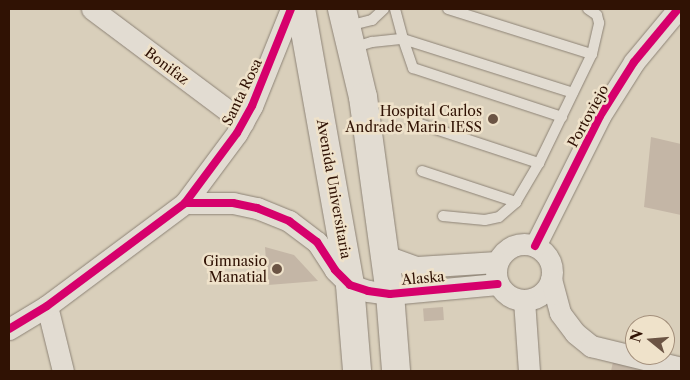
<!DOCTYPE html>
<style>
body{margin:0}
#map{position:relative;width:690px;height:380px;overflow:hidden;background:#d9cfbb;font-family:"Libre Caslon Text",serif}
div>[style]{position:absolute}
.building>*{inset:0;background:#c4b6a6;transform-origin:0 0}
.roads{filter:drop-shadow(0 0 1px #8d8376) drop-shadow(0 0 1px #8d8376)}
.service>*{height:10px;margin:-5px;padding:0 5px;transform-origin:5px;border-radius:5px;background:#e2dcd2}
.minor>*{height:21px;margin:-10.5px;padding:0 10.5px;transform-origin:10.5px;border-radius:10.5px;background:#e2dcd2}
.minor>.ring{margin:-10.5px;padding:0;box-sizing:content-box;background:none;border:21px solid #e2dcd2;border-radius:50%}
.secondary>*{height:28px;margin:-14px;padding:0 14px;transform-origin:14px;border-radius:14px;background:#e2dcd2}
.cycleway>*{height:8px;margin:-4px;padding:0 4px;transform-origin:4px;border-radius:4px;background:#d6006c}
.dots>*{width:14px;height:14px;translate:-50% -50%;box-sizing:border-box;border:2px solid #efe2ca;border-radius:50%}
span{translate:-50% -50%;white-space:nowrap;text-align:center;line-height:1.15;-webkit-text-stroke:5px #efe2ca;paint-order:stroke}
.street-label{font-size:14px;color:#301204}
.poi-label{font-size:14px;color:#301204}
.right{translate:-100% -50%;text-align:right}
.frame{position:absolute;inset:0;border:10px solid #301204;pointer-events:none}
.north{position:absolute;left:625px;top:315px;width:50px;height:50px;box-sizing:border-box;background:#efe2ca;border:1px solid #a38f7b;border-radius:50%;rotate:287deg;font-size:14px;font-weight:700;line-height:20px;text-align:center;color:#301204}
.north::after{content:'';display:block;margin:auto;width:18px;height:22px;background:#6b5444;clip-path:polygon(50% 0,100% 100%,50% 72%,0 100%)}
</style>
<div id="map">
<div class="building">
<div style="clip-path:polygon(651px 137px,681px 144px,681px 215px,644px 207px)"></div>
<div style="clip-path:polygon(265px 247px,294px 255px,318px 281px,268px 285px)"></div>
<div style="left:443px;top:307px;width:13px;height:20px;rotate:86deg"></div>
<div style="clip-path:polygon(613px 362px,647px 371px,611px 371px)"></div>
</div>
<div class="roads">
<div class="service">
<div style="left:395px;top:9px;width:31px;rotate:75deg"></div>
<div style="left:403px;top:39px;width:178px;rotate:17.6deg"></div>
<div style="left:448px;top:9px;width:151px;rotate:17.4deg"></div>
<div style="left:348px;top:26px;width:25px;rotate:-14deg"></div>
<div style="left:372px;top:20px;width:16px;rotate:-43deg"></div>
<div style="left:352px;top:48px;width:21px;rotate:-17deg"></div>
<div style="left:372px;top:42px;width:31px;rotate:-6deg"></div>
<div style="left:403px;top:39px;width:31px;rotate:71deg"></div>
<div style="left:413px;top:68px;width:157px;rotate:18.2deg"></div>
<div style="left:411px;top:121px;width:135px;rotate:18.2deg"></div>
<div style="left:422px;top:171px;width:99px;rotate:18.3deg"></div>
<div style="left:443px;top:216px;width:42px;rotate:5.4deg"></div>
<div style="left:485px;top:220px;width:14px;rotate:-12deg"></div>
<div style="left:499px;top:217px;width:23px;rotate:-41deg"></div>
<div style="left:516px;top:202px;width:45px;rotate:-59.5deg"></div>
<div style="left:539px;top:163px;width:121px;rotate:-64.1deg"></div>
<div style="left:592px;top:54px;width:32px;rotate:-77deg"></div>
<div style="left:599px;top:23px;width:8px;rotate:-104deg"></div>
<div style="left:597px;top:15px;width:11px;rotate:-146deg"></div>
</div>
<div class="minor">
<div style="left:92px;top:9px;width:189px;rotate:36.8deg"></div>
<div style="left:185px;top:203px;width:48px"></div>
<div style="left:233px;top:203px;width:25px;rotate:12deg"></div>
<div style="left:257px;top:208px;width:35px;rotate:22deg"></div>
<div style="left:289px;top:221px;width:35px;rotate:37deg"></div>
<div style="left:317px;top:242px;width:33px;rotate:57deg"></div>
<div style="left:335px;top:270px;width:21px;rotate:45deg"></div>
<div style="left:350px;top:285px;width:19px;rotate:18deg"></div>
<div style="left:368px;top:291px;width:22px;rotate:8deg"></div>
<div style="left:390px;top:294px;width:108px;rotate:-5.3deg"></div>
<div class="ring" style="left:496px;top:244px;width:35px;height:35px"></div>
<div style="left:535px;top:246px;width:145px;rotate:-63.4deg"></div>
<div style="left:600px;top:116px;width:64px;rotate:-57.8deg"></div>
<div style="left:634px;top:62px;width:69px;rotate:-50.3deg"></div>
<div style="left:386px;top:256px;width:33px;rotate:20deg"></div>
<div style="left:417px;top:267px;width:80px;rotate:-3.6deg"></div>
<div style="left:551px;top:279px;width:35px;rotate:75deg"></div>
<div style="left:560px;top:313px;width:25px;rotate:53deg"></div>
<div style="left:575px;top:333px;width:21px;rotate:39deg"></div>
<div style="left:591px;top:346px;width:93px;rotate:13.7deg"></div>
<div style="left:524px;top:300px;width:71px;rotate:86deg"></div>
<div style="left:47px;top:306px;width:67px;rotate:76.2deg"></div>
<div style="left:9px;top:329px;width:44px;rotate:-31.2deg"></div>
<div style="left:47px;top:306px;width:172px;rotate:-36.7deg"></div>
<div style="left:185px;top:203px;width:87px;rotate:-53.4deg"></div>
<div style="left:237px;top:133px;width:31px;rotate:-61deg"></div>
<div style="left:252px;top:106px;width:105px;rotate:-68.1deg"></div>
</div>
<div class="secondary">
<div style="left:301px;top:9px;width:280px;rotate:79.9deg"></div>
<div style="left:350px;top:285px;width:86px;rotate:85.3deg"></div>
<div style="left:342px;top:9px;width:90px;rotate:76.6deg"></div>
<div style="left:363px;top:97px;width:199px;rotate:82.2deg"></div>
<div style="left:390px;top:294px;width:77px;rotate:85.5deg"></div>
</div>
</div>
<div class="cycleway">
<div style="left:185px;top:203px;width:48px"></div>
<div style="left:233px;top:203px;width:25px;rotate:12deg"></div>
<div style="left:257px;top:208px;width:35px;rotate:22deg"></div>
<div style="left:289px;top:221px;width:35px;rotate:37deg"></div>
<div style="left:317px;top:242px;width:33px;rotate:57deg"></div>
<div style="left:335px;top:270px;width:21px;rotate:45deg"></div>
<div style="left:350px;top:285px;width:19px;rotate:18deg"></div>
<div style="left:368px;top:291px;width:22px;rotate:8deg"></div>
<div style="left:390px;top:294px;width:108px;rotate:-5.3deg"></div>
<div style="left:535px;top:246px;width:145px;rotate:-63.4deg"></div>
<div style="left:600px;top:116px;width:64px;rotate:-57.8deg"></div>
<div style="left:634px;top:62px;width:69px;rotate:-50.3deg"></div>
<div style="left:9px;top:329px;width:44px;rotate:-31.2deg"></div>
<div style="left:47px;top:306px;width:172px;rotate:-36.7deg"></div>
<div style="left:185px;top:203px;width:87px;rotate:-53.4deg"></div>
<div style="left:237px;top:133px;width:31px;rotate:-61deg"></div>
<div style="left:252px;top:106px;width:105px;rotate:-68.1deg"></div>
</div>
<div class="dots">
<div style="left:493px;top:119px;background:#6b5444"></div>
<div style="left:277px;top:269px;background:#6b5444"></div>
</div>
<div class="street-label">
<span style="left:167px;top:66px;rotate:37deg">Bonifaz</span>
<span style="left:242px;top:92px;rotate:-64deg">Santa Rosa</span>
<span style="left:588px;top:116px;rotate:-61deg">Portoviejo</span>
<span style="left:334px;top:189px;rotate:80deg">Avenida Universitaria</span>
<span style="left:423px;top:278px;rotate:-5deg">Alaska</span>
</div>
<div class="poi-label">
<span class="right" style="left:482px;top:119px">Hospital Carlos<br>Andrade Marin IESS</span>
<span class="right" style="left:267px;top:269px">Gimnasio<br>Manatial</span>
</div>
<div class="frame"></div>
<div class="north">N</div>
</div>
